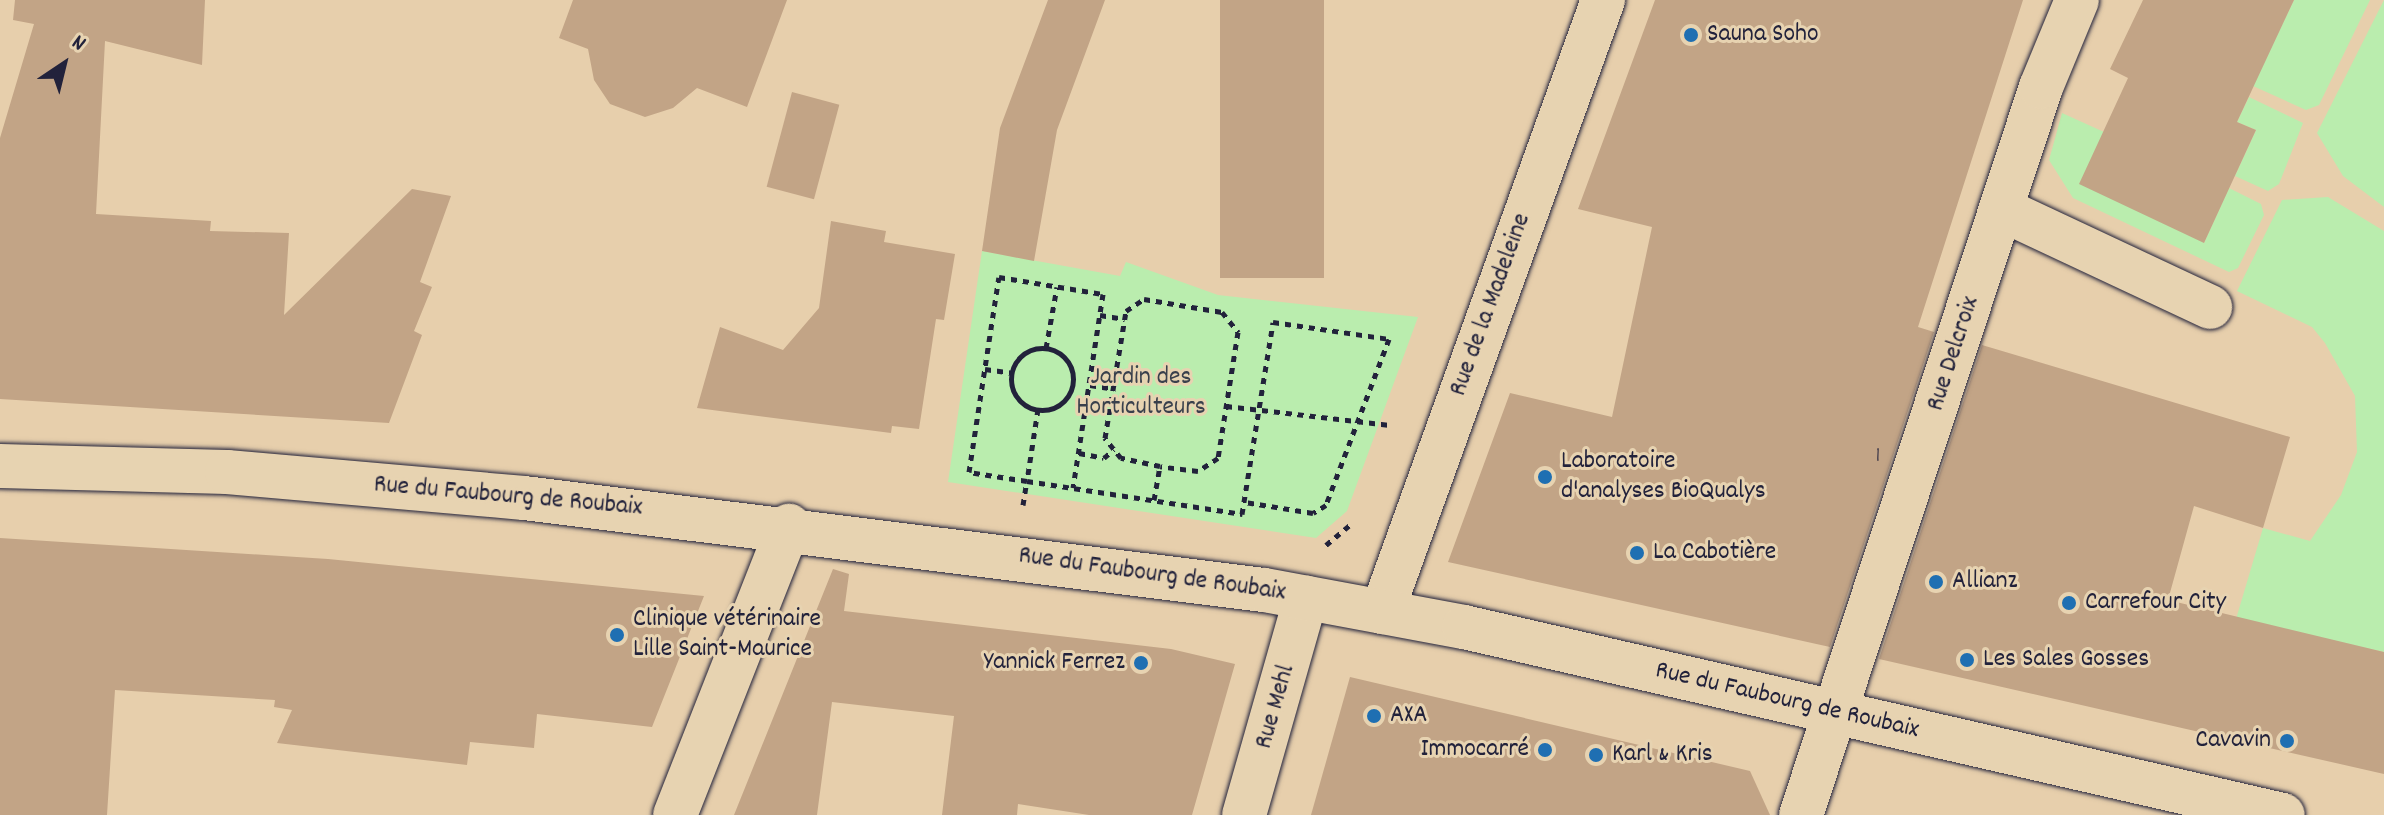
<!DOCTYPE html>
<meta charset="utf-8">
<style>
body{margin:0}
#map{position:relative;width:2384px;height:815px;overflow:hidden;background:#e7cfac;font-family:Dekko,sans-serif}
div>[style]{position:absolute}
.green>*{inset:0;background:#baedae}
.building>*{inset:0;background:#c2a486;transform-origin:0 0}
.path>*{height:5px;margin-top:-2.5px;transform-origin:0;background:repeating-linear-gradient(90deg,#22223b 0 6px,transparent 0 12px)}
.path>.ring{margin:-2.5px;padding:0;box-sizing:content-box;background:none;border:5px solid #22223b;border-radius:50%}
.roads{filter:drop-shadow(0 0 2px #22223b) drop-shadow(0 0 2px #22223b)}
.minor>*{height:44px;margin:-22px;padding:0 22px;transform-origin:22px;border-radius:22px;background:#e7d3b1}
.major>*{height:44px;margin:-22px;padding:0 22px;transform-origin:22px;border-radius:22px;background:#e7d3b1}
.dots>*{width:22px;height:22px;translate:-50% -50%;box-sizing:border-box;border:4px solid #e7d3b1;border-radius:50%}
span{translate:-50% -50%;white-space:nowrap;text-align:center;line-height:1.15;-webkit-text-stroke:6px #e7d3b1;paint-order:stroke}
.number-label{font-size:22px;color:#4a424e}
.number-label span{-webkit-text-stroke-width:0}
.poi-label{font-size:26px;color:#22223b}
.left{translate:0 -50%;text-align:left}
.right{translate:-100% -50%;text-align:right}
.street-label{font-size:26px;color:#22223b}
.park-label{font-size:26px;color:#39404c}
.north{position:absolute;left:24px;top:24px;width:80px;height:80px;-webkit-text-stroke:6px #e7d3b1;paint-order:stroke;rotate:35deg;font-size:22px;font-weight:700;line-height:32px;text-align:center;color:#22223b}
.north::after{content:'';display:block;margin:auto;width:28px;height:36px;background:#22223b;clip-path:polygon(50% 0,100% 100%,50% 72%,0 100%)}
</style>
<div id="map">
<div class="green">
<div style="clip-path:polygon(2294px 0,2370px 0,2319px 105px,2306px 110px,2253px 86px)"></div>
<div style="clip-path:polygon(2384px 0,2384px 207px,2343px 176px,2317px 133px)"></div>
<div style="clip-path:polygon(2249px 97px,2303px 123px,2279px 184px,2268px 191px,2235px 176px,2256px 130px,2237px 122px)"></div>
<div style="clip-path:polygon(2062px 113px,2104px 132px,2204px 243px,2229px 188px,2261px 204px,2264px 215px,2238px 268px,2229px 272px,2073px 198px,2049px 160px)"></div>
<div style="clip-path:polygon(2328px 197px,2384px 231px,2384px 652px,2236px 619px,2263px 528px,2310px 541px,2341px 495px,2357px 452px,2355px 396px,2325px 343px,2312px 327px,2237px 291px,2282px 200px)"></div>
<div style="clip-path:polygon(982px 251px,1120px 276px,1126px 262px,1218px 295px,1418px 317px,1347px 511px,1316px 538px,948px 482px)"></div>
</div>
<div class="building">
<div style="clip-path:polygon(15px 0,205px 0,202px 65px,105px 41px,96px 214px,211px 221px,210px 231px,289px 233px,284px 315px,412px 189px,451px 196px,420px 282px,432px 287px,414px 331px,422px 335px,389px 423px,0 399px,0 138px,34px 24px,13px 20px)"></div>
<div style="clip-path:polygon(573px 0,787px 0,747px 107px,697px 88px,673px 108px,645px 117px,610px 104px,594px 80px,588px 49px,559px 38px)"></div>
<div style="clip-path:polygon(1048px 0,1105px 0,1057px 130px,1034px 261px,982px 251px,1000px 128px)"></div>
<div style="left:1220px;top:0;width:104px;height:278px"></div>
<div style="clip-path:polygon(1655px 0,2023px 0,1918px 327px,1934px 332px,1830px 647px,1448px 562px,1510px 393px,1612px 417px,1652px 227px,1578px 209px)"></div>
<div style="clip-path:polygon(2143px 0,2294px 0,2237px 122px,2256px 130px,2204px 243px,2079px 184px,2128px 78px,2110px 69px)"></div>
<div style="left:792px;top:92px;width:49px;height:98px;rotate:15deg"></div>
<div style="clip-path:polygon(831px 221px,886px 231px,884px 242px,955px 254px,944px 320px,936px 319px,919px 429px,892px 426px,891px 433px,697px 408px,720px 327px,783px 350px,819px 308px)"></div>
<div style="clip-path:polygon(1982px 345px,2290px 437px,2263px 528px,2194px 506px,2168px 600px,2384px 652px,2384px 774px,1879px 659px)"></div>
<div style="clip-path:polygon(0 538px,328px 559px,704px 596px,652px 727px,537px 714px,534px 748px,470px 742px,467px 765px,277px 743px,292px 710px,274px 707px,275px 700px,115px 690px,107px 815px,0 815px)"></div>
<div style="clip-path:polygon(833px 569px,849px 574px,844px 611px,1171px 649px,1235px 664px,1192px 815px,1089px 815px,1018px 804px,1017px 815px,942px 815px,954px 716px,832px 702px,817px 815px,734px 815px)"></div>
<div style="clip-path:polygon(1350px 677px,1750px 771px,1770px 815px,1311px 815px)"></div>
</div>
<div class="path">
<div style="left:1100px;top:315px;width:25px;rotate:9deg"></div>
<div style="left:1046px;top:348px;width:62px;rotate:-79.8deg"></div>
<div class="ring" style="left:1011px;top:348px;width:57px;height:57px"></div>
<div style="left:985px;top:369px;width:27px;rotate:8deg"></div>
<div style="left:1090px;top:385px;width:24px;rotate:9deg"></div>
<div style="left:1226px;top:406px;width:165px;rotate:6.6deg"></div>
<div style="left:1038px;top:409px;width:73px;rotate:98.7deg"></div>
<div style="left:1027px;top:481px;width:59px;rotate:-171.2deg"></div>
<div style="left:969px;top:472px;width:197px;rotate:-81.3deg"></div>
<div style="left:999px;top:277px;width:105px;rotate:9.3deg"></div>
<div style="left:1103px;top:294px;width:196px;rotate:98.8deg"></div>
<div style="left:1079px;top:453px;width:25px;rotate:11deg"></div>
<div style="left:1104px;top:458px;width:13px;rotate:-42deg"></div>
<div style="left:1154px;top:500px;width:35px;rotate:-80deg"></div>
<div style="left:1160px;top:466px;width:40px;rotate:-168deg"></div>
<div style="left:1121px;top:458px;width:26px;rotate:-129deg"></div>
<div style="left:1105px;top:438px;width:129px;rotate:-80.6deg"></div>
<div style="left:1126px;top:311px;width:22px;rotate:-34deg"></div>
<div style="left:1144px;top:299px;width:79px;rotate:9.5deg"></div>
<div style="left:1222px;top:312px;width:26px;rotate:51deg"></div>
<div style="left:1238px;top:332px;width:128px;rotate:99deg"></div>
<div style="left:1218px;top:458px;width:24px;rotate:147deg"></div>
<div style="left:1198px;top:471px;width:38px;rotate:-173deg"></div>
<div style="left:1023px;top:505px;width:24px;rotate:-81deg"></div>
<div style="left:1027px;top:481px;width:218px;rotate:8.7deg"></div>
<div style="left:1242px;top:514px;width:194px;rotate:-80.8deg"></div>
<div style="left:1273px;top:322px;width:117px;rotate:8.3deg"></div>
<div style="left:1389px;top:339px;width:178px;rotate:110.8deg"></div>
<div style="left:1326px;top:505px;width:15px;rotate:148deg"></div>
<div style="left:1313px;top:513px;width:69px;rotate:-170.8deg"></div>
<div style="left:1326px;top:545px;width:34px;rotate:-40deg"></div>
</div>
<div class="roads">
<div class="minor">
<div style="left:2001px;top:209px;width:231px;rotate:25.1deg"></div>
<div style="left:1382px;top:612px;width:651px;rotate:-70.14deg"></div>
<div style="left:675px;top:815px;width:311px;rotate:-68.5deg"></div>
<div style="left:1244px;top:815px;width:226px;rotate:-74.1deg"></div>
<div style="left:1801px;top:815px;width:767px;rotate:-71.75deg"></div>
<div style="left:2041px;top:87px;width:94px;rotate:-67.5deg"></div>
</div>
<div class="major">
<div style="left:0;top:466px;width:227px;rotate:1.5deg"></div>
<div style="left:227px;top:472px;width:298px;rotate:5deg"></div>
<div style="left:524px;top:498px;width:746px;rotate:7.09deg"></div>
<div style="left:1264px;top:590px;width:203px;rotate:10.5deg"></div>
<div style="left:1464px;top:627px;width:840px;rotate:12.93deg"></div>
</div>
</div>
<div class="dots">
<div style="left:1691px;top:35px;background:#1f6fb2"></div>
<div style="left:1545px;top:477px;background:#1f6fb2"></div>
<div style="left:1637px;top:553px;background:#1f6fb2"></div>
<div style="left:1936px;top:582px;background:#1f6fb2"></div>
<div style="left:2069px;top:603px;background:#1f6fb2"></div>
<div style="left:617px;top:635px;background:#1f6fb2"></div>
<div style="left:1967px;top:660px;background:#1f6fb2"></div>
<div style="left:1141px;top:663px;background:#1f6fb2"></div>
<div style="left:1374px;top:716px;background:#1f6fb2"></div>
<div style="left:2287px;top:741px;background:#1f6fb2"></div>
<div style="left:1545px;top:750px;background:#1f6fb2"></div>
<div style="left:1596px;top:755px;background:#1f6fb2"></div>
</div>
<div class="number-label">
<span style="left:1878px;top:457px">1</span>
</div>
<div class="poi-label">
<span class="left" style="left:1707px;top:35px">Sauna Soho</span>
<span class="left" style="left:1561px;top:477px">Laboratoire<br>d'analyses BioQualys</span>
<span class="left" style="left:1653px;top:553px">La Cabotière</span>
<span class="left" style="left:1952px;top:582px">Allianz</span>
<span class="left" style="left:2085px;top:603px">Carrefour City</span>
<span class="left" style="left:633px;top:635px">Clinique vétérinaire<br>Lille Saint-Maurice</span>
<span class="left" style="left:1983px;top:660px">Les Sales Gosses</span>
<span class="right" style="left:1125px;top:663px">Yannick Ferrez</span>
<span class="left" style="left:1390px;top:716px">AXA</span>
<span class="right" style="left:2271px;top:741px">Cavavin</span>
<span class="right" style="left:1529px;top:750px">Immocarré</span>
<span class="left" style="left:1612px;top:755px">Karl &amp; Kris</span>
</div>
<div class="street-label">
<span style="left:1491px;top:305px;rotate:-70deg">Rue de la Madeleine</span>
<span style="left:1954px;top:354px;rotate:-72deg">Rue Delcroix</span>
<span style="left:508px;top:497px;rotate:5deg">Rue du Faubourg de Roubaix</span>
<span style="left:1152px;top:575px;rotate:8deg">Rue du Faubourg de Roubaix</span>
<span style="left:1787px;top:701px;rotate:13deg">Rue du Faubourg de Roubaix</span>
<span style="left:1276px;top:707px;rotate:-74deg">Rue Mehl</span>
</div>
<div class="park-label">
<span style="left:1141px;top:393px">Jardin des<br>Horticulteurs</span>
</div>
<div class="north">N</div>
</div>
